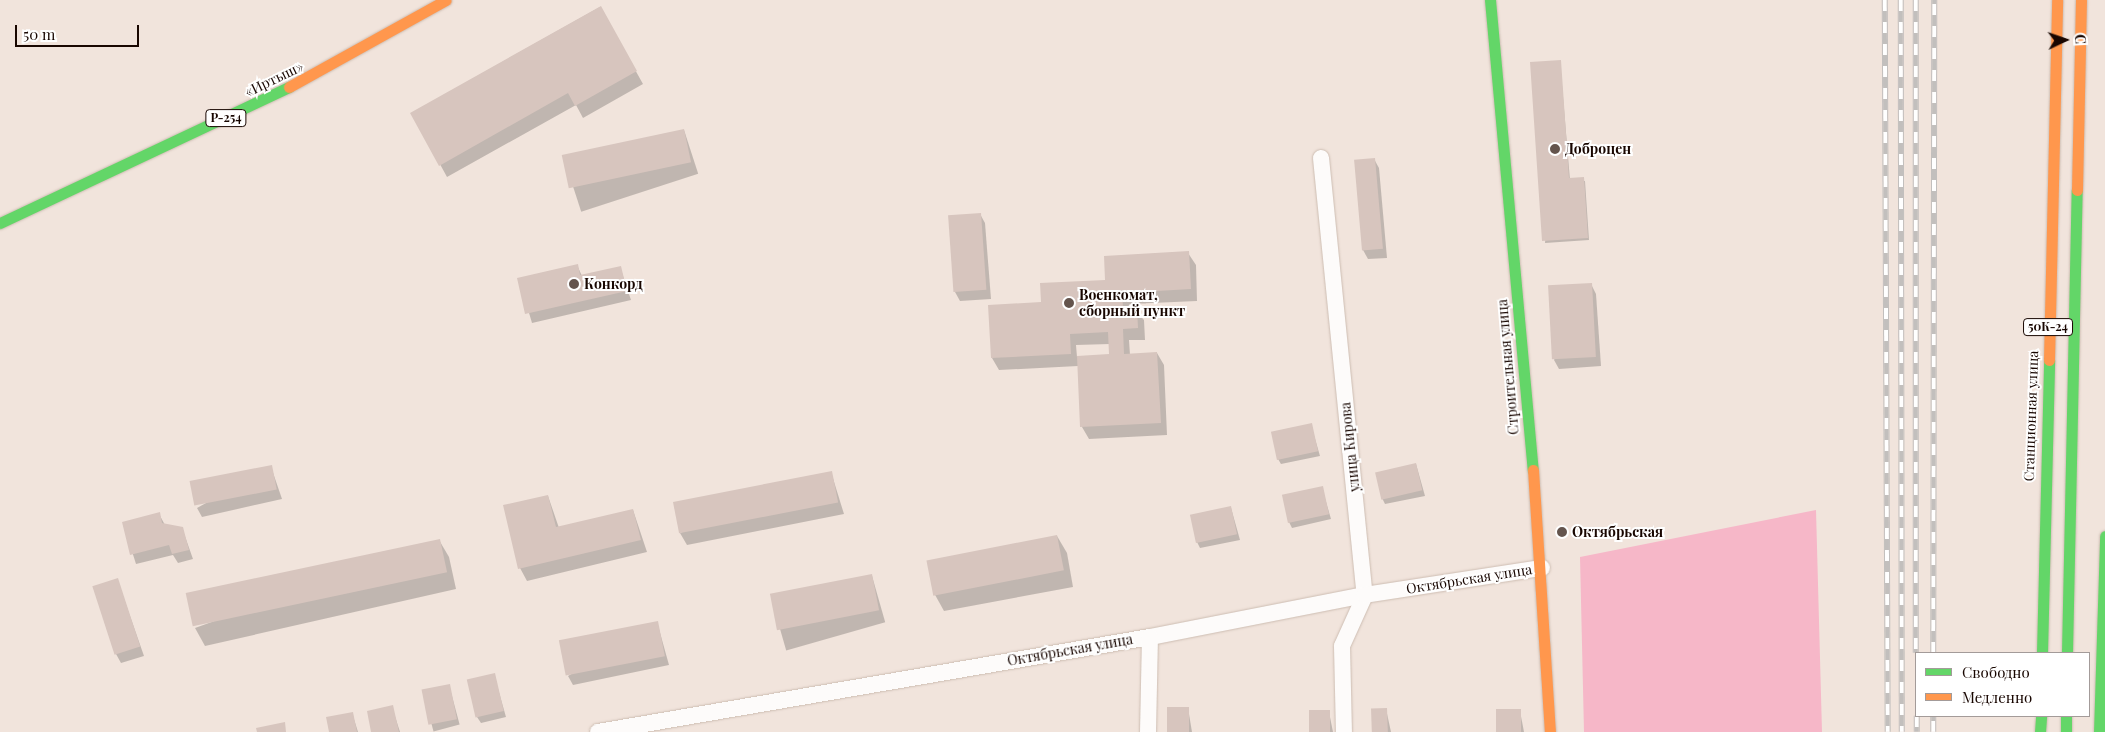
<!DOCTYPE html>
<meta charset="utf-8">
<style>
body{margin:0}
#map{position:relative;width:2105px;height:732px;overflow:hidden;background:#f1e4dc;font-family:"Playfair Display",serif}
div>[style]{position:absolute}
.forest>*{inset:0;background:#f6b7c8}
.shadow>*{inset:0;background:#0003;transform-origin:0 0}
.building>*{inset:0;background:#d7c5be;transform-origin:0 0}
.roads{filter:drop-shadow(0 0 1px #cdbdb2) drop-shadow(0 0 1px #cdbdb2)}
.street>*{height:16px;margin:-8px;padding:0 8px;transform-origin:8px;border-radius:8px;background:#fdfbfa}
.fast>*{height:11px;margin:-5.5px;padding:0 5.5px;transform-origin:5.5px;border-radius:5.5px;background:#63d668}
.slow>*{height:11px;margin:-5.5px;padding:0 5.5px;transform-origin:5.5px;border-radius:5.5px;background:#ff974d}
.rail>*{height:5.5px;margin-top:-2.75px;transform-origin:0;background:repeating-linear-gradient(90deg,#fff 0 11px,#c2bfbd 0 22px);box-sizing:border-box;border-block:1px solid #c2bfbd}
.dots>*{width:14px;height:14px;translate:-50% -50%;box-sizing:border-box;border:2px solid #fff;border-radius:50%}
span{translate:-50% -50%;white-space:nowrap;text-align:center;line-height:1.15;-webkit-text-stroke:4px #fff;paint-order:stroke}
.shield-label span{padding:1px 4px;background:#fff;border:1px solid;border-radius:4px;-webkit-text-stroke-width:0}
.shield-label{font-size:12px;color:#180600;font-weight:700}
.street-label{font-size:14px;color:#180600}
.poi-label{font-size:14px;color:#180600;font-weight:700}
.left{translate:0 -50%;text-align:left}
.legend{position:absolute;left:1915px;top:652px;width:175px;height:65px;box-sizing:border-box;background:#fff;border:1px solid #a39b99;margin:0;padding:6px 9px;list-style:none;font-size:15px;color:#180600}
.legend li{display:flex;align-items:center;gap:10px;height:25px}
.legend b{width:25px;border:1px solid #a39b99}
.north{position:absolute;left:2040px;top:15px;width:50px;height:50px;-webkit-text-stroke:4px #fff;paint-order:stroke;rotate:87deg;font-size:14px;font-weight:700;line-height:20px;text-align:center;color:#180600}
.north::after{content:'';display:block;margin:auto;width:18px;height:22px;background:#180600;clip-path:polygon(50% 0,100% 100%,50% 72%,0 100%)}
.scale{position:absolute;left:15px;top:25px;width:124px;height:22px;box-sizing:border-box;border:2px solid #180600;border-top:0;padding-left:6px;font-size:15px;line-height:18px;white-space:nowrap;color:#180600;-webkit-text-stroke:4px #fff;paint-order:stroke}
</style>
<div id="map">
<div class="forest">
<div style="clip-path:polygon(1816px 510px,1822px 732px,1584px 732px,1580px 557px)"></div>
</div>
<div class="shadow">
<div style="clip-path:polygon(600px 7px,643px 84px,583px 118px,576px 105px,447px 177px,412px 113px)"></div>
<div style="clip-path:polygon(1560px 61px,1570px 180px,1585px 181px,1589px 240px,1545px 243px)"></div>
<div style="left:684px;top:130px;width:46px;height:123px;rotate:72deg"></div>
<div style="clip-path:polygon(1374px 159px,1379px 168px,1387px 258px,1368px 259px,1363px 250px)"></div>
<div style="clip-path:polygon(980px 214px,985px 223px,991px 299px,960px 301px,955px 292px)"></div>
<div style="clip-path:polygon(evenodd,1188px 253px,1196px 265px,1197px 301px,1129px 304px,1144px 320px,1145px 340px,1129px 340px,1130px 355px,1157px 353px,1164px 365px,1167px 435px,1089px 439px,1082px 427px,1078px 366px,999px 370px,992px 358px,1042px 303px,1188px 253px,1110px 344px,1110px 356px,1077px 357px,1076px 345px,1110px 344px)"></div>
<div style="clip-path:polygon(577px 265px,582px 276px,620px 267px,631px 300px,532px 323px,519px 279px)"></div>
<div style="clip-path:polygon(1591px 284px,1596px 294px,1601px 366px,1559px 369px,1554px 360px)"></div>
<div style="clip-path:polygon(1311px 425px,1320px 456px,1281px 464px,1278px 459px)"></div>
<div style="clip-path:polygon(1416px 464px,1425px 496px,1385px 504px,1382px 498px)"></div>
<div style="clip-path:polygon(271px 467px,282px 499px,202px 517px,197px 508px)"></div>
<div style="clip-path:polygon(831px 472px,844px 514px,687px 545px,680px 533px)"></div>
<div style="clip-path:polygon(1322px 488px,1331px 519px,1292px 528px,1289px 522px)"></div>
<div style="clip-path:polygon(548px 496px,559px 528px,633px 510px,647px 552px,527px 581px,520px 568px)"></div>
<div style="clip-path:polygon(1231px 508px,1240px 540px,1200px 548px,1197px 542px)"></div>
<div style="clip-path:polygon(159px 514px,165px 525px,182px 528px,193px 559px,178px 563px,173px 555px,136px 564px,123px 523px)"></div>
<div style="clip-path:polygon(1057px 536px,1067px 553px,1073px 587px,944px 611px,934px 593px)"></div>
<div style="clip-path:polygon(439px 540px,449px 557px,456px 589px,205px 646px,195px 628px)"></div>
<div style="left:872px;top:576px;width:48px;height:103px;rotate:74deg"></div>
<div style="clip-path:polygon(117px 579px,144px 656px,121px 663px,116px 654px)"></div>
<div style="clip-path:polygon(657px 622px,669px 665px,573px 685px,568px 676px)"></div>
<div style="clip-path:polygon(494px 675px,506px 717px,481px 723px,477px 717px)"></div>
<div style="left:449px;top:685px;width:41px;height:27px;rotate:75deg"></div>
<div style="clip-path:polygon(392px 707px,400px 732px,372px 732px)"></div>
<div style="clip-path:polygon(1188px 708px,1192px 732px,1169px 732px)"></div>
<div style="clip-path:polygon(1386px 709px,1391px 732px,1373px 732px)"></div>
<div style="clip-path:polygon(1520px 711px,1524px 732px,1497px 732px)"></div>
<div style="clip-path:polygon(1329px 712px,1333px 732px,1310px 732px)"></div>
<div style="clip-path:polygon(352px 713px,358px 732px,330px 732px)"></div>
</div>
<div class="building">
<div style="clip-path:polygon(601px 6px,637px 71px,575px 106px,568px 93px,439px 166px,410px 113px)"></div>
<div style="clip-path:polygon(1561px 60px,1569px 178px,1584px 177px,1588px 238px,1542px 241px,1530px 62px)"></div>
<div style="left:684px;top:129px;width:34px;height:125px;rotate:78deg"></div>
<div style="left:1375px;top:158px;width:91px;height:21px;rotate:85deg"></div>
<div style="left:981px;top:213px;width:77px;height:33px;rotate:86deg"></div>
<div style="clip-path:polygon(1189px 251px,1191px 289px,1122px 293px,1123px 307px,1137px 307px,1138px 328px,1123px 329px,1124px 354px,1157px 352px,1161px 423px,1080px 427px,1077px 356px,1109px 354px,1108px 332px,1070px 334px,1071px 354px,991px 358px,988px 305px,1041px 302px,1040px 283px,1105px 280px,1104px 256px)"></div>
<div style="clip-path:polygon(578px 264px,580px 275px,621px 266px,627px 291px,525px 314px,517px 278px)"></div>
<div style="left:1592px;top:283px;width:74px;height:44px;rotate:87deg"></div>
<div style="left:1312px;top:423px;width:29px;height:42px;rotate:78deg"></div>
<div style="left:1416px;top:463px;width:28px;height:42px;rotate:77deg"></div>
<div style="left:272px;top:465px;width:25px;height:84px;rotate:79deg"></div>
<div style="left:832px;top:471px;width:32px;height:162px;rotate:79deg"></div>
<div style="left:1323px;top:486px;width:29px;height:42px;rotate:78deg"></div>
<div style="clip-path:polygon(548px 495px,556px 527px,633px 509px,641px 540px,518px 569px,503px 505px)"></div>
<div style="left:1231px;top:506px;width:29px;height:42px;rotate:78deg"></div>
<div style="clip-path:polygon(160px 512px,162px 523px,183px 527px,189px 550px,172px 554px,169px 545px,130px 555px,122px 522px)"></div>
<div style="left:1057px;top:535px;width:36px;height:133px;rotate:79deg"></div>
<div style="left:440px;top:539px;width:34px;height:260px;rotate:78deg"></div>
<div style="left:872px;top:574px;width:37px;height:104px;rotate:79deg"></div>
<div style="left:118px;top:578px;width:72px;height:27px;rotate:72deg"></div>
<div style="left:658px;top:621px;width:36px;height:101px;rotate:79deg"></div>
<div style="left:495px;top:673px;width:39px;height:29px;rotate:77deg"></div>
<div style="left:450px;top:684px;width:36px;height:29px;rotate:79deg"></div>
<div style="clip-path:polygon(393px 705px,399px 732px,371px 732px,367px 711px)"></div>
<div style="left:1167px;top:707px;width:22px;height:25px"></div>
<div style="left:1387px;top:708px;width:24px;height:16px;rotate:88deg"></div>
<div style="left:1521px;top:709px;width:23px;height:25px;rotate:90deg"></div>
<div style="left:1330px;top:710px;width:22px;height:21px;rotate:90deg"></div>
<div style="clip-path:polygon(353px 712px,357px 732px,329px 732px,326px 717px)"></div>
<div style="clip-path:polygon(285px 722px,286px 732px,257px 732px,256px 728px)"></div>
</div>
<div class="roads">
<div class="street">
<div style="left:1321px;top:158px;width:439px;rotate:84.3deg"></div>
<div style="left:1365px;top:595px;width:56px;rotate:114.3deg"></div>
<div style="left:1342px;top:646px;width:86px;rotate:88.7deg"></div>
<div style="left:598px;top:732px;width:560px;rotate:-9.77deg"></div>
<div style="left:1150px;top:637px;width:219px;rotate:-11.1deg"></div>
<div style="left:1365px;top:595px;width:179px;rotate:-8.7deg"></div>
<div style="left:1148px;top:732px;width:95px;rotate:-88.8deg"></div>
</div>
<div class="fast">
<div style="left:1490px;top:0;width:472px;rotate:84.8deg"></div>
<div style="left:0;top:223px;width:319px;rotate:-25.2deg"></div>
<div style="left:2042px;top:653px;width:293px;rotate:-88.6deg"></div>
<div style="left:2067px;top:653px;width:463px;rotate:-88.8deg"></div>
<div style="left:2066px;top:716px;width:16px;rotate:90deg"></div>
<div style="left:2040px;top:732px;width:16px;rotate:-86deg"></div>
<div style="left:2099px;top:732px;width:196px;rotate:-88.2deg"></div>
</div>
<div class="slow">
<div style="left:289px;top:87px;width:179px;rotate:-29deg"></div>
<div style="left:2077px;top:190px;width:190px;rotate:-88.8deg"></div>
<div style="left:2049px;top:360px;width:360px;rotate:-88.7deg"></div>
<div style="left:1533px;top:470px;width:263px;rotate:86.3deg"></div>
</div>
</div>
<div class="rail">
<div style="left:1885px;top:0;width:732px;rotate:89.77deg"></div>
<div style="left:1901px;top:0;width:732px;rotate:89.92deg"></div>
<div style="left:1916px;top:0;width:653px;rotate:90deg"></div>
<div style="left:1933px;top:653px;width:653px;rotate:-89.91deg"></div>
<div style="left:1917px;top:716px;width:16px;rotate:90deg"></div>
<div style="left:1933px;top:732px;width:16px;rotate:-90deg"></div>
</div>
<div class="dots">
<div style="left:1555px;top:149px;background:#64544d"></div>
<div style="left:574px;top:284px;background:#64544d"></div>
<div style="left:1069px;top:303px;background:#64544d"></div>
<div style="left:1562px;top:532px;background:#64544d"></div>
</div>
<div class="shield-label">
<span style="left:226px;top:118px">Р-254</span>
<span style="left:2048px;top:327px">50К-24</span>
</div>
<div class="street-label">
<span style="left:274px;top:79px;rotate:-26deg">«Иртыш»</span>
<span style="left:1508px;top:367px;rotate:-95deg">Строительная улица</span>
<span style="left:2031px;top:416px;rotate:-88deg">Станционная улица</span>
<span style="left:1350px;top:447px;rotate:-96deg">улица Кирова</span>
<span style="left:1469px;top:579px;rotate:-9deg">Октябрьская улица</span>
<span style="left:1070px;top:650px;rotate:-10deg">Октябрьская улица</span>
</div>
<div class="poi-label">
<span class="left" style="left:1565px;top:149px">Доброцен</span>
<span class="left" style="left:584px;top:284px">Конкорд</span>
<span class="left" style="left:1079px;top:303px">Военкомат,<br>сборный пункт</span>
<span class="left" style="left:1572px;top:532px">Октябрьская</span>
</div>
<ul class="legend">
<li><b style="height:6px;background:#63d668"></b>Свободно</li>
<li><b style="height:6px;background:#ff974d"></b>Медленно</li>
</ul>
<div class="north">С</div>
<div class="scale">50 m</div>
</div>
